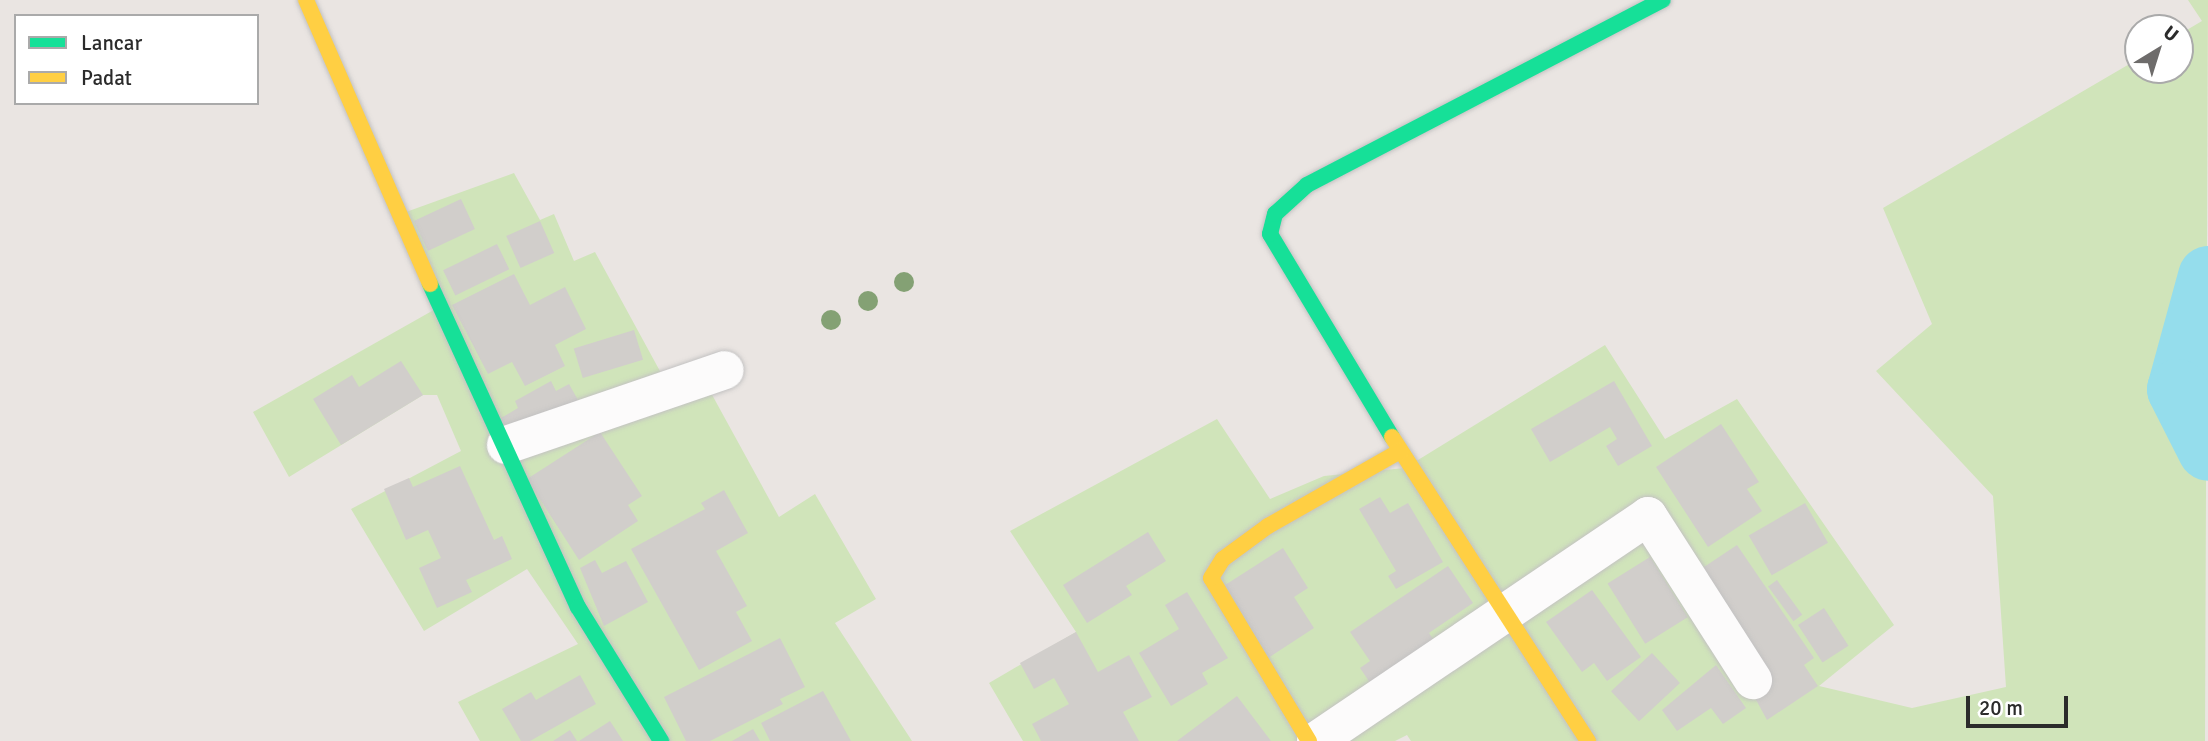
<!DOCTYPE html>
<style>
body{margin:0}
#map{position:relative;width:2208px;height:741px;overflow:hidden;background:#eae5e2;font-family:Signika,sans-serif}
div>[style]{position:absolute}
.green>*{inset:0;background:#d0e4ba}
.river>*{height:61px;margin:-30.5px;padding:0 30.5px;transform-origin:30.5px;border-radius:30.5px;background:#95ddec}
.building>*{inset:0;background:#d1cecb;transform-origin:0 0}
.roads{filter:drop-shadow(0 0 2px #c3c2c2) drop-shadow(0 0 2px #c3c2c2)}
.street>*{height:38px;margin:-19px;padding:0 19px;transform-origin:19px;border-radius:19px;background:#fcfbfb}
.fast>*{height:16px;margin:-8px;padding:0 8px;transform-origin:8px;border-radius:8px;background:#16e098}
.slow>*{height:16px;margin:-8px;padding:0 8px;transform-origin:8px;border-radius:8px;background:#ffcf43}
.trees>*{width:20px;height:20px;margin:-10px;border-radius:50%;background:#84a174}
span{translate:-50% -50%;white-space:nowrap;text-align:center;line-height:1.15;-webkit-text-stroke:6px #fff;paint-order:stroke}
.legend{position:absolute;left:14px;top:14px;width:245px;height:91px;box-sizing:border-box;background:#fff;border:2px solid #aaa;margin:0;padding:9px 12px;list-style:none;font-size:21px;color:#2b2b2b}
.legend li{display:flex;align-items:center;gap:14px;height:35px}
.legend b{width:35px;border:2px solid #aaa}
.north{position:absolute;left:2124px;top:14px;width:70px;height:70px;box-sizing:border-box;background:#fff;border:2px solid #aaa;border-radius:50%;rotate:38deg;font-size:19px;font-weight:700;line-height:28px;text-align:center;color:#2b2b2b}
.north::after{content:'';display:block;margin:auto;width:24px;height:32px;background:#6e6c6b;clip-path:polygon(50% 0,100% 100%,50% 72%,0 100%)}
.scale{position:absolute;left:1966px;top:696px;width:102px;height:32px;box-sizing:border-box;border:4px solid #2b2b2b;border-top:0;padding-left:9px;font-size:21px;line-height:24px;white-space:nowrap;color:#2b2b2b;-webkit-text-stroke:5px #fff;paint-order:stroke}
</style>
<div id="map">
<div class="green">
<div style="clip-path:polygon(2188px 0,2208px 0,2205px 741px,1411px 741px,1407px 735px,1395px 741px,1023px 741px,989px 683px,1076px 632px,1010px 531px,1217px 419px,1270px 499px,1324px 476px,1405px 468px,1605px 345px,1665px 439px,1737px 399px,1894px 625px,1819px 686px,1912px 708px,2006px 687px,1993px 496px,1876px 371px,1932px 324px,1883px 208px,2138px 59px,2138px 70px,2180px 70px,2180px 34px,2202px 21px)"></div>
<div style="clip-path:polygon(514px 173px,540px 220px,554px 214px,574px 261px,595px 252px,667px 384px,699px 371px,779px 517px,815px 494px,876px 599px,835px 623px,912px 741px,480px 741px,458px 702px,578px 644px,527px 569px,424px 631px,351px 509px,461px 451px,437px 395px,423px 395px,289px 477px,253px 412px,439px 307px,406px 212px)"></div>
</div>
<div class="river">
<div style="left:2208px;top:276px;width:117px;rotate:105.3deg"></div>
<div style="left:2177px;top:389px;width:68px;rotate:63.1deg"></div>
</div>
<div class="building">
<div style="left:461px;top:199px;width:33px;height:52px;rotate:65deg"></div>
<div style="left:540px;top:221px;width:35px;height:37px;rotate:66deg"></div>
<div style="left:497px;top:244px;width:28px;height:60px;rotate:64deg"></div>
<div style="clip-path:polygon(514px 274px,530px 305px,565px 287px,586px 329px,555px 345px,565px 366px,525px 386px,512px 362px,488px 374px,452px 305px)"></div>
<div style="left:634px;top:330px;width:31px;height:63px;rotate:73deg"></div>
<div style="clip-path:polygon(401px 361px,423px 395px,341px 445px,313px 399px,352px 375px,359px 387px)"></div>
<div style="clip-path:polygon(551px 381px,556px 391px,569px 384px,587px 416px,508px 438px,496px 421px,518px 408px,515px 401px)"></div>
<div style="clip-path:polygon(1614px 381px,1652px 446px,1618px 466px,1606px 446px,1617px 439px,1610px 427px,1550px 462px,1531px 429px)"></div>
<div style="clip-path:polygon(1721px 424px,1759px 482px,1747px 489px,1762px 511px,1708px 547px,1656px 467px)"></div>
<div style="clip-path:polygon(600px 432px,642px 496px,628px 505px,638px 521px,579px 560px,527px 479px)"></div>
<div style="clip-path:polygon(460px 466px,494px 540px,502px 536px,512px 559px,466px 580px,472px 592px,437px 608px,419px 568px,441px 558px,428px 530px,406px 540px,384px 489px,409px 478px,413px 487px)"></div>
<div style="clip-path:polygon(724px 490px,748px 533px,716px 551px,747px 606px,736px 612px,752px 641px,699px 670px,631px 549px,705px 509px,701px 503px)"></div>
<div style="clip-path:polygon(1380px 497px,1390px 513px,1408px 503px,1443px 562px,1396px 589px,1388px 576px,1396px 571px,1359px 509px)"></div>
<div style="left:1805px;top:503px;width:46px;height:65px;rotate:60deg"></div>
<div style="clip-path:polygon(1148px 532px,1166px 561px,1126px 586px,1132px 595px,1087px 623px,1063px 585px)"></div>
<div style="clip-path:polygon(1737px 545px,1814px 658px,1804px 665px,1818px 686px,1767px 720px,1689px 577px)"></div>
<div style="clip-path:polygon(1283px 548px,1308px 588px,1294px 597px,1314px 628px,1268px 658px,1222px 587px)"></div>
<div style="left:1650px;top:557px;width:71px;height:50px;rotate:58deg"></div>
<div style="clip-path:polygon(595px 560px,602px 573px,626px 561px,648px 602px,604px 626px,580px 568px)"></div>
<div style="clip-path:polygon(1448px 566px,1473px 603px,1429px 633px,1438px 647px,1375px 690px,1360px 668px,1370px 661px,1350px 632px)"></div>
<div style="left:1777px;top:580px;width:43px;height:11px;rotate:54deg"></div>
<div style="clip-path:polygon(1592px 590px,1641px 657px,1607px 681px,1594px 663px,1582px 672px,1546px 622px)"></div>
<div style="clip-path:polygon(1187px 592px,1228px 658px,1202px 673px,1208px 684px,1171px 706px,1139px 653px,1179px 629px,1165px 605px)"></div>
<div style="left:1824px;top:608px;width:45px;height:31px;rotate:57deg"></div>
<div style="clip-path:polygon(1076px 632px,1098px 672px,1129px 655px,1152px 697px,1123px 712px,1139px 741px,1041px 741px,1032px 724px,1069px 704px,1054px 678px,1034px 689px,1020px 663px)"></div>
<div style="clip-path:polygon(780px 638px,805px 687px,780px 699px,783px 704px,710px 741px,686px 741px,664px 697px)"></div>
<div style="left:1652px;top:653px;width:41px;height:56px;rotate:47deg"></div>
<div style="clip-path:polygon(1716px 665px,1746px 708px,1723px 724px,1711px 708px,1677px 731px,1662px 710px)"></div>
<div style="clip-path:polygon(580px 675px,596px 704px,530px 741px,521px 741px,502px 709px,531px 692px,536px 700px)"></div>
<div style="clip-path:polygon(823px 691px,851px 741px,770px 741px,761px 723px)"></div>
<div style="clip-path:polygon(1237px 696px,1271px 741px,1177px 741px)"></div>
<div style="clip-path:polygon(610px 721px,623px 741px,579px 741px)"></div>
<div style="clip-path:polygon(753px 729px,760px 741px,732px 741px)"></div>
<div style="clip-path:polygon(570px 730px,577px 741px,553px 741px)"></div>
</div>
<div class="roads">
<div class="street">
<div style="left:506px;top:445px;width:231px;rotate:-18.9deg"></div>
<div style="left:1316px;top:741px;width:401px;rotate:-34.1deg"></div>
<div style="left:1648px;top:516px;width:195px;rotate:57.4deg"></div>
</div>
<div class="fast">
<div style="left:430px;top:284px;width:355px;rotate:65.4deg"></div>
<div style="left:578px;top:607px;width:158px;rotate:58.2deg"></div>
<div style="left:1392px;top:437px;width:237px;rotate:-121deg"></div>
<div style="left:1270px;top:234px;width:21px;rotate:-76deg"></div>
<div style="left:1275px;top:214px;width:43px;rotate:-42.2deg"></div>
<div style="left:1307px;top:185px;width:401px;rotate:-27.5deg"></div>
</div>
<div class="slow">
<div style="left:306px;top:0;width:310px;rotate:66.4deg"></div>
<div style="left:1392px;top:437px;width:362px;rotate:57.2deg"></div>
<div style="left:1309px;top:741px;width:190px;rotate:-121deg"></div>
<div style="left:1211px;top:578px;width:22px;rotate:-58deg"></div>
<div style="left:1223px;top:559px;width:56px;rotate:-36.3deg"></div>
<div style="left:1268px;top:526px;width:152px;rotate:-29.6deg"></div>
</div>
</div>
<div class="trees">
<div style="left:904px;top:282px"></div>
<div style="left:868px;top:301px"></div>
<div style="left:831px;top:320px"></div>
</div>
<ul class="legend">
<li><b style="height:9px;background:#16e098"></b>Lancar</li>
<li><b style="height:9px;background:#ffcf43"></b>Padat</li>
</ul>
<div class="north">U</div>
<div class="scale">20 m</div>
</div>
